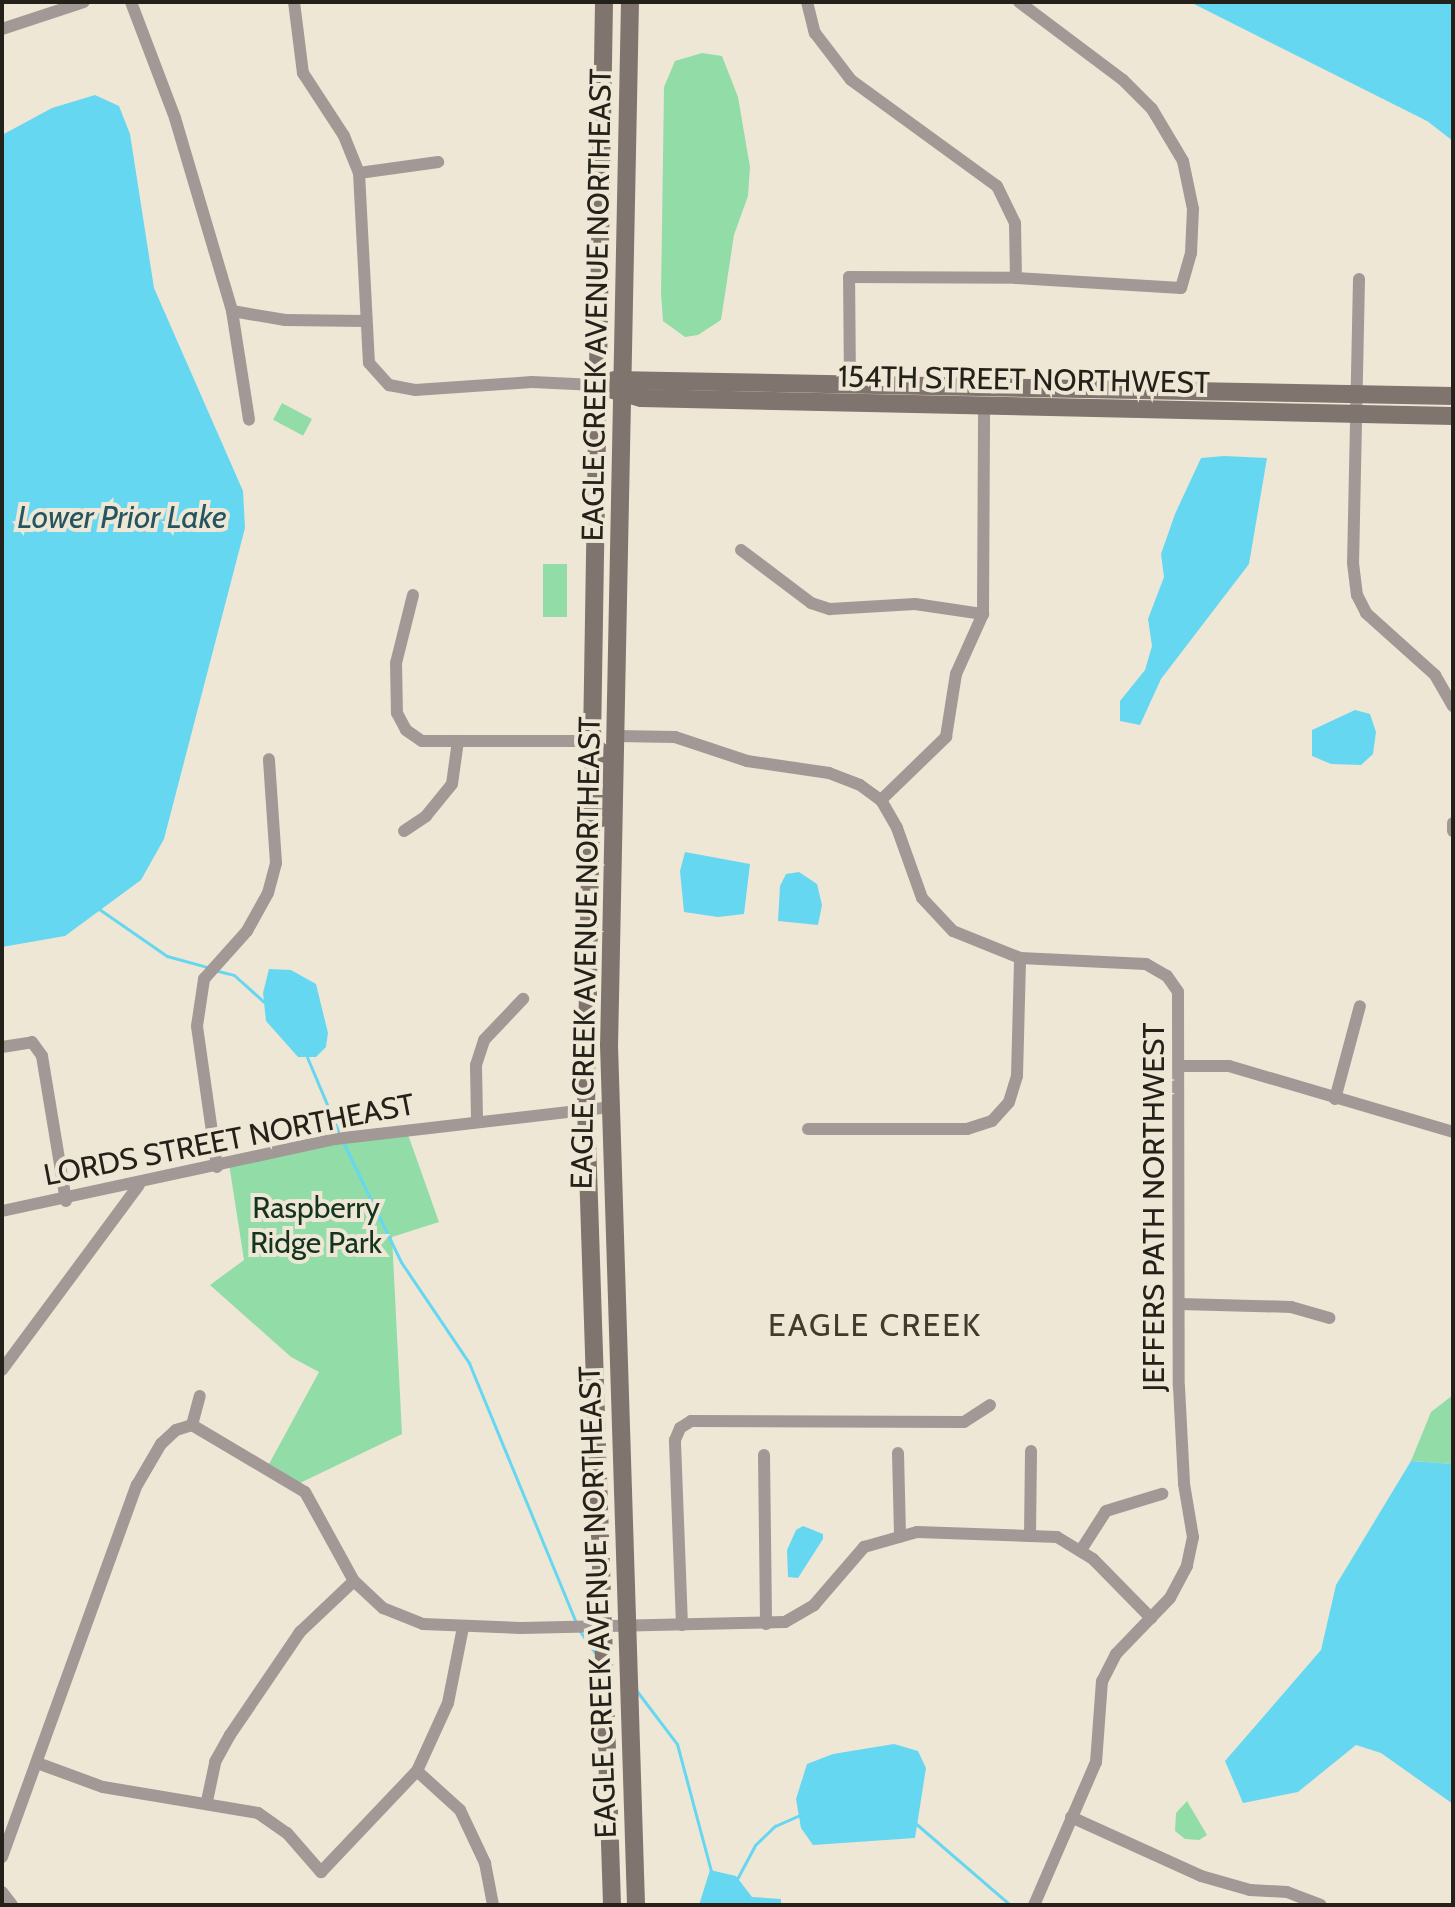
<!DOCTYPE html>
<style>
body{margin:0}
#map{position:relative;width:1455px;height:1907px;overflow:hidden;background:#efe7d5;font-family:Cabin,sans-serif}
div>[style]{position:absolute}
.green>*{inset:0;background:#92dda7;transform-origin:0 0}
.water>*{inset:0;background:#66d7f1}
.stream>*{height:3px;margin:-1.5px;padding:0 1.5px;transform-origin:1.5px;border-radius:1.5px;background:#66d7f1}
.street>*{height:12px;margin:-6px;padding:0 6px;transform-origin:6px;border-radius:6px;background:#a29996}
.secondary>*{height:18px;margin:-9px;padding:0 9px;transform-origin:9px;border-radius:9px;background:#80746e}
span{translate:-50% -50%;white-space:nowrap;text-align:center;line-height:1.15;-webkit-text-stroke:8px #efe7d5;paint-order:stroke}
.street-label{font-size:30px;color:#24211a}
.park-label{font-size:30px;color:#13341e}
.water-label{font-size:32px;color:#245560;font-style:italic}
.neighbourhood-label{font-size:32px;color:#423b2d;letter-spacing:2px}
.frame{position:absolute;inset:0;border:4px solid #24211a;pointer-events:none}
</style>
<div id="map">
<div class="green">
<div style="clip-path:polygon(702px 53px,722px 56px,738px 97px,750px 167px,748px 196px,734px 235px,721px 320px,698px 335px,685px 337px,663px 321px,661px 294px,664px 87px,675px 61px)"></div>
<div style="left:282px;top:403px;width:34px;height:19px;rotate:28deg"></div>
<div style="left:543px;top:564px;width:24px;height:53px"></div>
<div style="clip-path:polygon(406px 1129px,439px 1222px,392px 1237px,402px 1434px,300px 1483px,269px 1464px,319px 1372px,291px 1357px,210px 1285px,244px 1260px,229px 1164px)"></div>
<div style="clip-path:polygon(1453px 1395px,1453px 1464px,1411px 1461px,1431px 1412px)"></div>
<div style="clip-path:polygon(1187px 1801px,1207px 1835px,1199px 1840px,1185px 1839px,1175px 1831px,1176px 1813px)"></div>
</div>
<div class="water">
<div style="clip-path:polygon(1190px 2px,1453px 2px,1453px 141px,1427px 121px)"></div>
<div style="clip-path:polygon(95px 95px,119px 106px,130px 134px,154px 288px,243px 491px,245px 528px,164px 839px,141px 880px,65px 936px,2px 947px,2px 135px,52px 108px)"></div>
<div style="clip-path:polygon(1224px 456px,1267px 458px,1249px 564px,1161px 679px,1140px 725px,1120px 721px,1120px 701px,1145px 670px,1152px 646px,1148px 619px,1164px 577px,1161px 554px,1175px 514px,1201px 458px)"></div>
<div style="clip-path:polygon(1355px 710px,1370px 714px,1376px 732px,1373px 754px,1361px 765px,1331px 764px,1312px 756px,1312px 730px)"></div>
<div style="clip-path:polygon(685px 852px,750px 864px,744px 914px,718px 917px,684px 912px,680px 871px)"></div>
<div style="clip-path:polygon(799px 872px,817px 884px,822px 905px,818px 925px,778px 921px,780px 886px,786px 874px)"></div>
<div style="clip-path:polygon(269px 969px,291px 970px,316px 984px,328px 1033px,326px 1047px,316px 1057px,298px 1057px,266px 1021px,263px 993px)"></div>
<div style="clip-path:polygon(1411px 1461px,1453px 1464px,1453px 1804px,1381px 1753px,1356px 1745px,1298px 1792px,1243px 1803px,1225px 1761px,1321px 1650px,1336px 1585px)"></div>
<div style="clip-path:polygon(803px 1526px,823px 1534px,823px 1539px,798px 1578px,788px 1577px,787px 1550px,796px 1530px)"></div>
<div style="clip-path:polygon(894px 1744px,918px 1751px,926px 1768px,915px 1838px,813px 1845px,801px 1828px,796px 1799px,807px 1764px,833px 1754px)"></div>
<div style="clip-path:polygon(710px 1870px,736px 1876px,752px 1897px,781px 1899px,781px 1905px,699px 1905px)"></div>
</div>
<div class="stream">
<div style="left:99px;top:909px;width:83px;rotate:34.7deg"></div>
<div style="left:167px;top:956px;width:41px;rotate:15.4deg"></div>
<div style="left:218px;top:971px;width:16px;rotate:14deg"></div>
<div style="left:234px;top:975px;width:40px;rotate:42deg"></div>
<div style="left:307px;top:1057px;width:85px;rotate:67.1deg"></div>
<div style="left:343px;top:1142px;width:133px;rotate:64.2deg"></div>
<div style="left:401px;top:1262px;width:122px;rotate:56deg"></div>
<div style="left:469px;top:1363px;width:281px;rotate:67.6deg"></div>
<div style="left:579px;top:1630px;width:32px;rotate:55deg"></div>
<div style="left:636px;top:1690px;width:68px;rotate:52.8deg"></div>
<div style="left:677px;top:1744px;width:131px;rotate:75deg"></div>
<div style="left:914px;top:1822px;width:127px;rotate:40.8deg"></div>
<div style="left:737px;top:1879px;width:38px;rotate:-62deg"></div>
<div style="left:755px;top:1845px;width:28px;rotate:-44deg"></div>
<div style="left:775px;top:1826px;width:30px;rotate:-24deg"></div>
</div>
<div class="street">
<div style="left:131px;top:2px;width:124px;rotate:69.2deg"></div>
<div style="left:175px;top:118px;width:201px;rotate:73.5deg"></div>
<div style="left:232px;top:311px;width:110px;rotate:81.1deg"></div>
<div style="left:294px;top:2px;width:72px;rotate:82.8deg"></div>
<div style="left:303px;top:73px;width:75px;rotate:56.9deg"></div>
<div style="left:344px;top:136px;width:40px;rotate:68deg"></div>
<div style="left:359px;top:173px;width:190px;rotate:87deg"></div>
<div style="left:369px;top:363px;width:30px;rotate:48deg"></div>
<div style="left:389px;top:385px;width:26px;rotate:11deg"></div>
<div style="left:415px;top:390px;width:117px;rotate:-3.9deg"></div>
<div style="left:532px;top:382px;width:64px;rotate:2.7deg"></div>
<div style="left:807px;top:2px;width:32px;rotate:76deg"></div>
<div style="left:815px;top:33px;width:59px;rotate:52.5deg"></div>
<div style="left:851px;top:80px;width:180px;rotate:36deg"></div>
<div style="left:997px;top:186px;width:41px;rotate:64.1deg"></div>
<div style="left:1015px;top:223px;width:55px;rotate:89deg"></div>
<div style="left:2px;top:29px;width:86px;rotate:-18.2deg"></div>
<div style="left:359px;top:173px;width:80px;rotate:-7.9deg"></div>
<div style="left:1359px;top:279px;width:284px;rotate:91.2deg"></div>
<div style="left:1353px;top:563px;width:32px;rotate:83deg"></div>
<div style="left:1357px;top:595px;width:20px;rotate:63deg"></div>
<div style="left:1366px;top:613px;width:93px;rotate:41.9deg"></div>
<div style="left:1435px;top:675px;width:36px;rotate:60deg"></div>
<div style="left:232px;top:311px;width:54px;rotate:9.6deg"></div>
<div style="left:285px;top:320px;width:80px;rotate:0.7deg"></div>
<div style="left:850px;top:385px;width:108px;rotate:-90.5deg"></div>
<div style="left:849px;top:277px;width:167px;rotate:0.3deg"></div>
<div style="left:1016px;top:278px;width:165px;rotate:3.5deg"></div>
<div style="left:1181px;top:288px;width:36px;rotate:-74deg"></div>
<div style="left:1191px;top:253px;width:44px;rotate:-87.4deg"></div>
<div style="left:1193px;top:209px;width:49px;rotate:-101.8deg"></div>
<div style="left:1183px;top:161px;width:61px;rotate:-120.8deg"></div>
<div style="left:1152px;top:109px;width:41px;rotate:-135deg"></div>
<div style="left:1123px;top:80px;width:130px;rotate:-143.1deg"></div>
<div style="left:741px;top:550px;width:88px;rotate:37.1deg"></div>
<div style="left:811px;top:603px;width:20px;rotate:18deg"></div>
<div style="left:830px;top:609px;width:85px;rotate:-3.4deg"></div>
<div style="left:915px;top:604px;width:69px;rotate:8.4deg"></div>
<div style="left:413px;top:595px;width:70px;rotate:104deg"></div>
<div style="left:396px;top:663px;width:50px;rotate:88.9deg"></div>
<div style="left:397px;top:713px;width:19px;rotate:62deg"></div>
<div style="left:406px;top:730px;width:19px;rotate:35deg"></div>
<div style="left:422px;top:741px;width:167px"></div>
<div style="left:616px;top:736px;width:59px;rotate:1deg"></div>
<div style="left:675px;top:737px;width:76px;rotate:18.4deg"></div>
<div style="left:747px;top:761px;width:83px;rotate:8.3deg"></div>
<div style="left:829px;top:773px;width:33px;rotate:21deg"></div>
<div style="left:860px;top:785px;width:26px;rotate:36deg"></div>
<div style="left:881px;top:800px;width:32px;rotate:60deg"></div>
<div style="left:897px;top:828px;width:74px;rotate:70.3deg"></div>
<div style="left:922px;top:898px;width:45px;rotate:46.8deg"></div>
<div style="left:953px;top:931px;width:72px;rotate:21.9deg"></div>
<div style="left:1020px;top:958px;width:126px;rotate:2.7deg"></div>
<div style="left:1146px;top:964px;width:24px;rotate:30deg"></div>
<div style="left:1167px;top:976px;width:19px;rotate:55deg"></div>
<div style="left:1178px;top:992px;width:395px;rotate:89.9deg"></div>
<div style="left:1179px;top:1387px;width:97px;rotate:87deg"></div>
<div style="left:1184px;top:1484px;width:54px;rotate:80.4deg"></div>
<div style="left:1193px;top:1537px;width:30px;rotate:102deg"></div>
<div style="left:1187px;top:1566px;width:36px;rotate:118deg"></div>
<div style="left:1170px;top:1598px;width:78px;rotate:134deg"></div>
<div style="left:1116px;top:1654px;width:30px;rotate:117deg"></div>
<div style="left:1102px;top:1681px;width:81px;rotate:94.2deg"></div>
<div style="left:1096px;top:1762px;width:156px;rotate:113.4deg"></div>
<div style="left:881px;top:800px;width:91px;rotate:-44.1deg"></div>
<div style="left:946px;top:737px;width:64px;rotate:-81deg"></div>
<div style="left:956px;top:674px;width:66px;rotate:-65.8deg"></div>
<div style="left:983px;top:614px;width:206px;rotate:-89.7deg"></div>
<div style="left:1453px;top:823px;width:8px;rotate:90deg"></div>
<div style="left:404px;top:831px;width:27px;rotate:-34deg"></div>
<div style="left:426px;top:816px;width:41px;rotate:-50.9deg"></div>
<div style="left:452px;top:784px;width:43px;rotate:-82.1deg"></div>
<div style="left:2px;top:1047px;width:30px;rotate:-9deg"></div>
<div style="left:32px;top:1042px;width:17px;rotate:54deg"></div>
<div style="left:42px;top:1056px;width:147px;rotate:80.6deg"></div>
<div style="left:1181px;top:1066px;width:48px"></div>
<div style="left:1229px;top:1066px;width:234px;rotate:16.4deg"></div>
<div style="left:1335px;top:1099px;width:96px;rotate:-75deg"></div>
<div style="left:477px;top:1119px;width:54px;rotate:-91.1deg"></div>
<div style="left:476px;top:1065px;width:26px;rotate:-72deg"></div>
<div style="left:484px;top:1040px;width:57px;rotate:-46.4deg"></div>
<div style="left:808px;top:1129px;width:159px"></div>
<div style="left:967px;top:1129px;width:26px;rotate:-18deg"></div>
<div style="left:992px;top:1121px;width:25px;rotate:-48deg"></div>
<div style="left:1009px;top:1102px;width:27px;rotate:-73deg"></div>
<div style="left:1017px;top:1076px;width:118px;rotate:-88.5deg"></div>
<div style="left:217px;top:1167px;width:142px;rotate:-98.1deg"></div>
<div style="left:197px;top:1026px;width:48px;rotate:-81.5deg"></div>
<div style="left:204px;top:979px;width:64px;rotate:-48.1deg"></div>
<div style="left:247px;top:931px;width:43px;rotate:-61.1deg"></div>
<div style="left:268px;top:893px;width:31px;rotate:-75deg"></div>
<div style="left:276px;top:863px;width:104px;rotate:-93.9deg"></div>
<div style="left:2px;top:1211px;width:341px;rotate:-12.2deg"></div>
<div style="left:335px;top:1139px;width:277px;rotate:-6.6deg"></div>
<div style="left:1180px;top:1304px;width:111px;rotate:1.5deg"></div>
<div style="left:1291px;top:1307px;width:40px;rotate:16deg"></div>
<div style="left:2px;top:1370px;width:230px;rotate:-53.5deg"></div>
<div style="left:192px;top:1425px;width:131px;rotate:30.7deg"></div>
<div style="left:305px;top:1492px;width:102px;rotate:61.2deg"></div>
<div style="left:354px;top:1581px;width:40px;rotate:43deg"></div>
<div style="left:383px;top:1608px;width:43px;rotate:21.8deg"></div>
<div style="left:423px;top:1624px;width:98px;rotate:2.3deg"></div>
<div style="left:521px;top:1628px;width:264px;rotate:-1.3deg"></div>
<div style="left:785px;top:1622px;width:34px;rotate:-30deg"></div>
<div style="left:814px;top:1605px;width:77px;rotate:-49.2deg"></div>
<div style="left:864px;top:1547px;width:55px;rotate:-15.8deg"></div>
<div style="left:917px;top:1532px;width:140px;rotate:2deg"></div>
<div style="left:1057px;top:1537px;width:42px;rotate:31.4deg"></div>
<div style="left:1093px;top:1559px;width:83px;rotate:45.5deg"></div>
<div style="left:898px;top:1453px;width:84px;rotate:88.6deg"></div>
<div style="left:764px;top:1455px;width:169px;rotate:89.3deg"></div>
<div style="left:1030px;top:1535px;width:84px;rotate:-89.3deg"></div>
<div style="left:1081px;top:1550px;width:46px;rotate:-57.3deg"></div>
<div style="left:1106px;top:1511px;width:59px;rotate:-16.9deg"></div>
<div style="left:682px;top:1625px;width:185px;rotate:-92.2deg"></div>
<div style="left:675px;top:1440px;width:13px;rotate:-67deg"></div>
<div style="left:680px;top:1428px;width:13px;rotate:-32deg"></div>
<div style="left:691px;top:1421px;width:273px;rotate:0.2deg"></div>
<div style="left:964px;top:1422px;width:31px;rotate:-33deg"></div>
<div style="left:40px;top:1764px;width:67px;rotate:20.1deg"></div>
<div style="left:103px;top:1787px;width:157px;rotate:9.5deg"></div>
<div style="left:258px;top:1813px;width:35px;rotate:35deg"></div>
<div style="left:287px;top:1833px;width:52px;rotate:48.9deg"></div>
<div style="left:321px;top:1872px;width:139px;rotate:-46.5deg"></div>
<div style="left:417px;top:1771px;width:75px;rotate:-65.5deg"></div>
<div style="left:448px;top:1703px;width:77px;rotate:-78.8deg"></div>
<div style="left:417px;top:1771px;width:58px;rotate:42.2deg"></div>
<div style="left:460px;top:1810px;width:59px;rotate:64.7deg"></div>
<div style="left:485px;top:1863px;width:43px;rotate:79.2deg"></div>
<div style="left:207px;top:1801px;width:40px;rotate:-78deg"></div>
<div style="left:215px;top:1762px;width:31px;rotate:-61deg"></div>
<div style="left:230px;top:1735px;width:125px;rotate:-55.8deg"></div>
<div style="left:300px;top:1632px;width:74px;rotate:-43.4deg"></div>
<div style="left:1071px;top:1817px;width:143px;rotate:24.4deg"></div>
<div style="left:1201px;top:1876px;width:51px;rotate:15.9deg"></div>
<div style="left:1250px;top:1890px;width:37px;rotate:3deg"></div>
<div style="left:1287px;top:1892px;width:36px;rotate:21deg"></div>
<div style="left:2px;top:1857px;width:396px;rotate:-70.1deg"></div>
<div style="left:137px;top:1485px;width:48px;rotate:-59.7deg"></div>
<div style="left:161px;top:1444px;width:21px;rotate:-43deg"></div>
<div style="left:176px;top:1430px;width:17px;rotate:-17deg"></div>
<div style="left:192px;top:1425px;width:30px;rotate:-75deg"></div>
<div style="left:2px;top:1892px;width:16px;rotate:52deg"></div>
</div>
<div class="secondary">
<div style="left:604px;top:2px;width:1106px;rotate:90.93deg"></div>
<div style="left:586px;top:1108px;width:797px;rotate:88.13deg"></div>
<div style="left:630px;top:2px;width:1043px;rotate:91.15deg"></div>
<div style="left:609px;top:1045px;width:860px;rotate:88.2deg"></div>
<div style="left:614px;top:380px;width:839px;rotate:1.09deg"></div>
<div style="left:596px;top:385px;width:47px;rotate:16.1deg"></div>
<div style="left:641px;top:398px;width:812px;rotate:1.27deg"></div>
<div style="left:589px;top:741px;width:18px;rotate:43deg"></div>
<div style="left:602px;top:753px;width:65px;rotate:90deg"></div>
</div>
<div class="street-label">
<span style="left:597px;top:305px;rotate:-89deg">EAGLE CREEK AVENUE NORTHEAST</span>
<span style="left:1024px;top:380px;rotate:1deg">154TH STREET NORTHWEST</span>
<span style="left:586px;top:953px;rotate:-89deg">EAGLE CREEK AVENUE NORTHEAST</span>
<span style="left:229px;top:1140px;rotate:-11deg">LORDS STREET NORTHEAST</span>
<span style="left:1154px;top:1207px;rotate:-90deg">JEFFERS PATH NORTHWEST</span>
<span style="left:598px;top:1602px;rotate:-92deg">EAGLE CREEK AVENUE NORTHEAST</span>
</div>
<div class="park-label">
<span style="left:316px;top:1225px">Raspberry<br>Ridge Park</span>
</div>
<div class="water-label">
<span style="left:122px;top:517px">Lower Prior Lake</span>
</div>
<div class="neighbourhood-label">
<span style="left:875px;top:1325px">EAGLE CREEK</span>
</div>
<div class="frame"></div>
</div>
